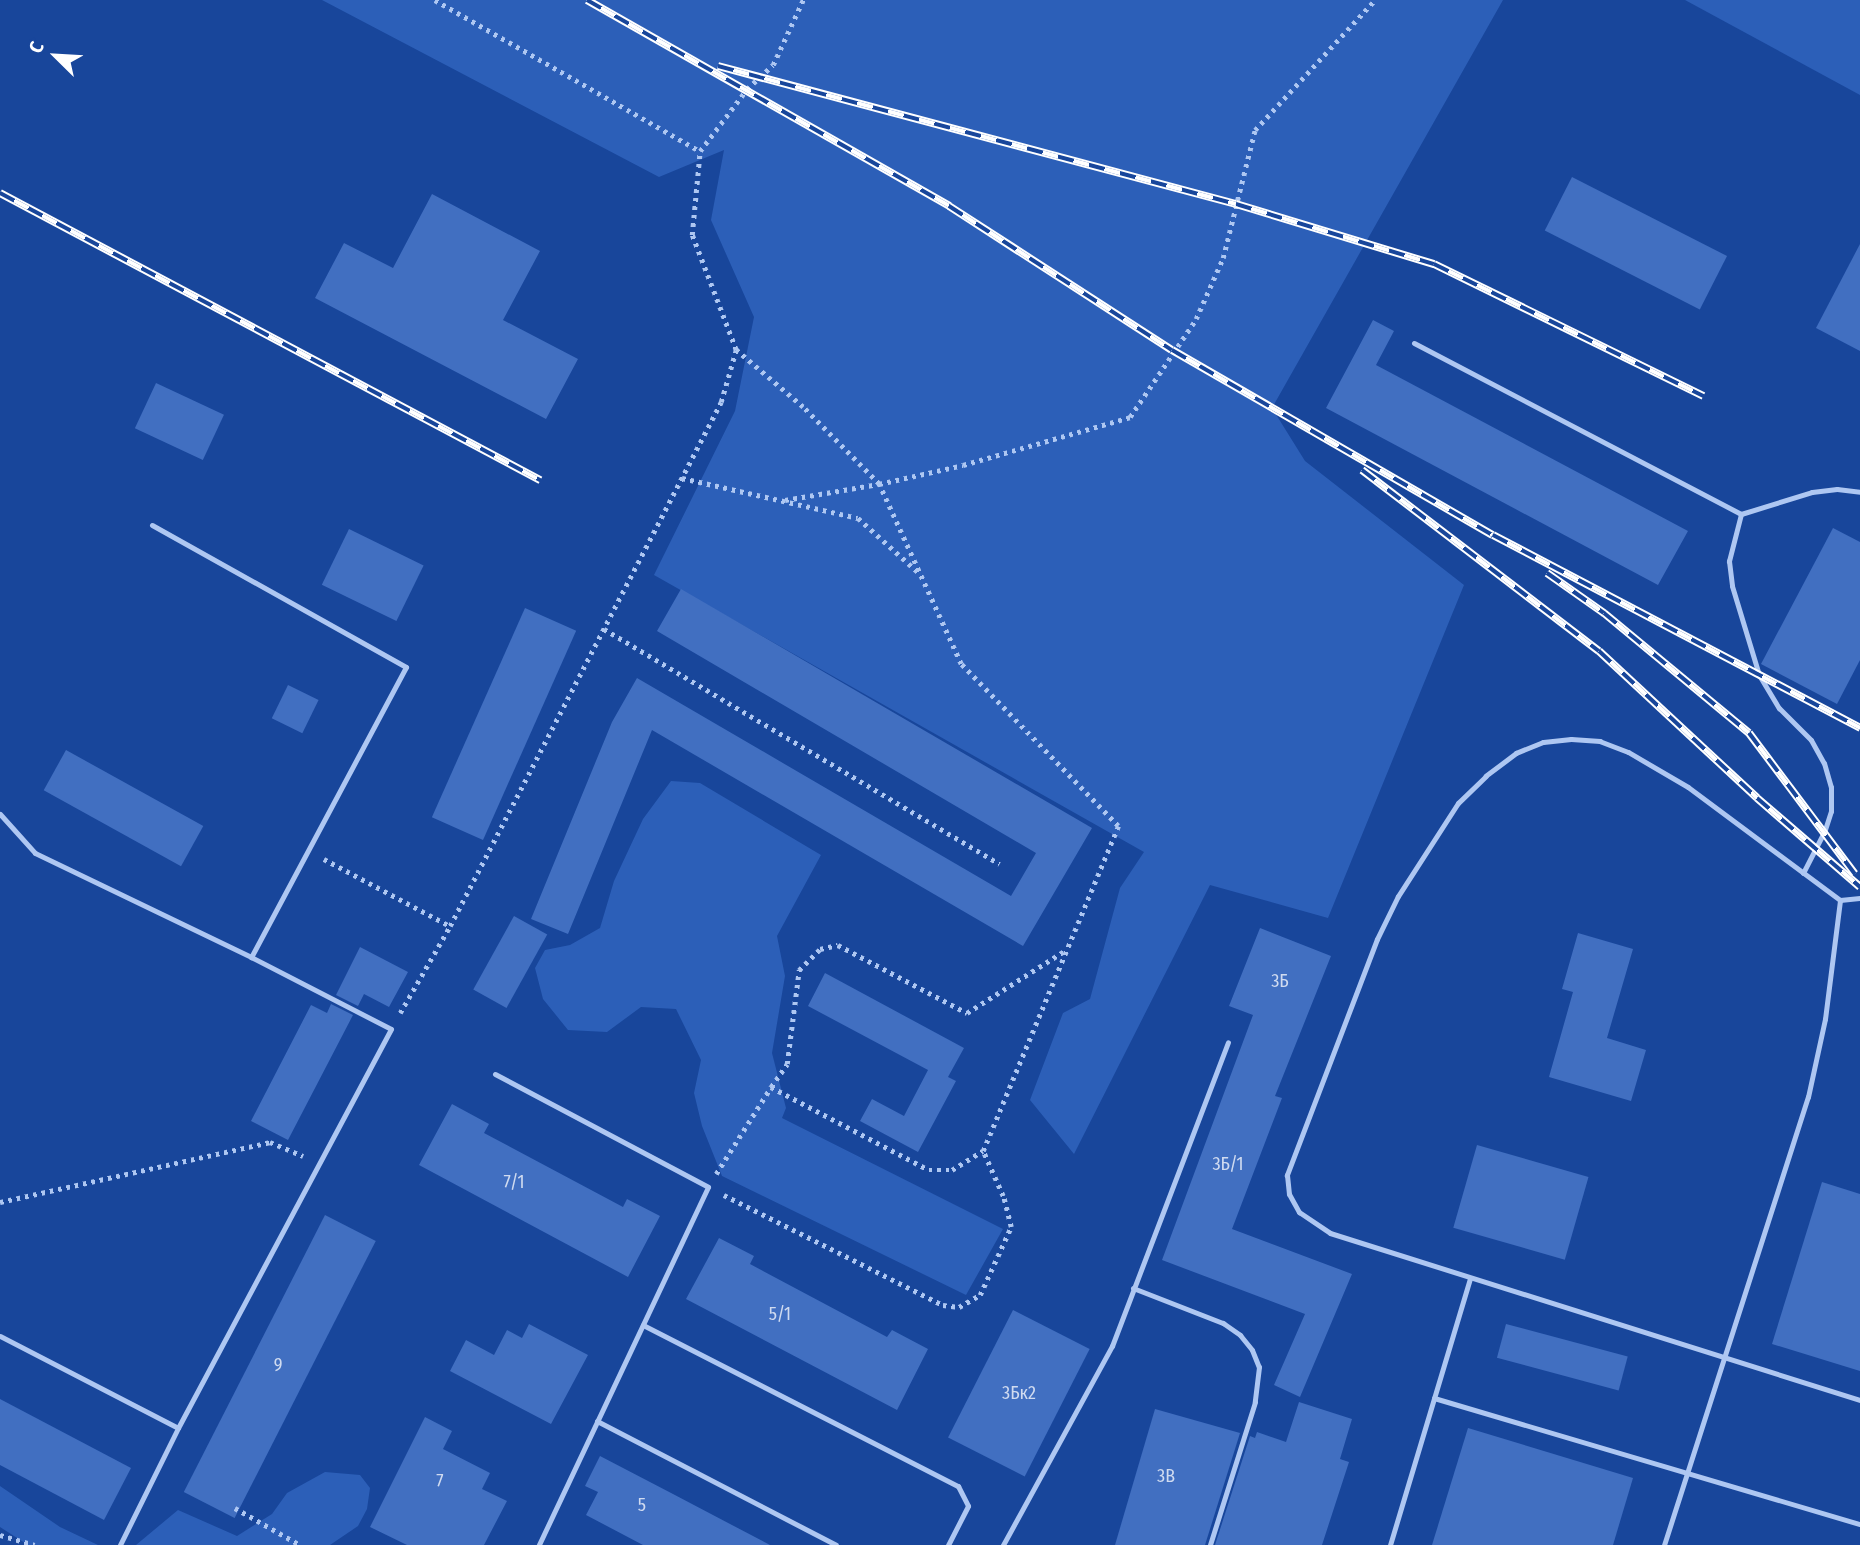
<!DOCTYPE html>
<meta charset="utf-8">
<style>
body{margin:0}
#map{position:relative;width:1860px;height:1545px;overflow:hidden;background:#18469b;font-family:"Fira Sans Condensed",sans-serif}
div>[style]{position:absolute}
.green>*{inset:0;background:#2c5fb8}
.building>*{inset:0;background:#416fc1;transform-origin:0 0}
.path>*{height:4.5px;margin-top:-2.25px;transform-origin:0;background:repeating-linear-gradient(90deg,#aec7f2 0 3.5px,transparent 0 8.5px)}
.service>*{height:5px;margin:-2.5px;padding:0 2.5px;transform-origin:2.5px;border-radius:2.5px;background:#aec7f2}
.rail>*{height:8px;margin-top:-4px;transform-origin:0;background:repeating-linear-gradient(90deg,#18469b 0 16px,#fff 0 32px);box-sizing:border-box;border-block:2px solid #fff}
span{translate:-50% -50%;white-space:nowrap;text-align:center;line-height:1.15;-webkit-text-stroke:6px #18469b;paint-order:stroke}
.number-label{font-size:18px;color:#d0dbf0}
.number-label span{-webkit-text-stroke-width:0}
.north{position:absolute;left:21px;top:21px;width:70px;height:70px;-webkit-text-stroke:5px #18469b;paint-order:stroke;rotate:294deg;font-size:19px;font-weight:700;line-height:28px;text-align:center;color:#fff}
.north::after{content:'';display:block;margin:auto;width:24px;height:32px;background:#fff;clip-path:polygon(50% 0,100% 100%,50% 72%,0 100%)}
</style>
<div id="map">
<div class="green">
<div style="clip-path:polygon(322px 0,1503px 0,1272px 408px,1305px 461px,1464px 585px,1328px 918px,1210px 885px,1074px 1154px,1030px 1100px,1063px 1013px,1090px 999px,1120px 888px,1144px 852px,654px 575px,735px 411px,754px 317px,711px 220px,724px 150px,659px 177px)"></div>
<div style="clip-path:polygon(1685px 0,1860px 0,1860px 95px)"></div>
<div style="clip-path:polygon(671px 781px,700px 783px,821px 855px,777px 936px,785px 976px,772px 1053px,786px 1108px,782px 1118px,1003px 1229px,966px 1295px,722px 1176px,702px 1126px,694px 1093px,701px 1060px,676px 1009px,641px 1007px,607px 1032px,568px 1030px,543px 999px,535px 968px,545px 950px,570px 945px,600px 928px,614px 881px,643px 819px)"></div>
<div style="clip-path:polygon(325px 1472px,360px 1475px,370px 1488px,367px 1509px,358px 1526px,330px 1545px,136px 1545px,178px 1510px,237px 1536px,272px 1514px,287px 1493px)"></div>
<div style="clip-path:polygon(0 1486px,60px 1527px,98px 1545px,28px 1545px,0 1527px)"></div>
</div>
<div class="building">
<div style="left:1572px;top:177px;width:174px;height:60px;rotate:27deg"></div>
<div style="clip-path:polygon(432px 194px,540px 251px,503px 320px,578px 359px,546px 419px,315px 298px,344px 243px,393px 268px)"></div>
<div style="clip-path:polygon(1860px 244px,1860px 351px,1816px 328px)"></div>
<div style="clip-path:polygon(1373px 320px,1394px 331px,1376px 365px,1688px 531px,1658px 585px,1326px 408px)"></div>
<div style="left:156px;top:383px;width:75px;height:50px;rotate:25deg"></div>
<div style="clip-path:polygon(1833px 528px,1860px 542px,1860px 660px,1837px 704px,1761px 664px)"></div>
<div style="left:349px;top:529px;width:83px;height:62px;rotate:26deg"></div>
<div style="clip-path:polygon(681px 589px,1092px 828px,1023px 946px,652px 730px,568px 934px,531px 919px,612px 722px,637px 678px,1011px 896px,1036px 853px,657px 631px)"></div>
<div style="left:525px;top:608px;width:56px;height:229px;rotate:24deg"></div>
<div style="left:288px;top:685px;width:34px;height:37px;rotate:26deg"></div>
<div style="left:66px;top:750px;width:157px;height:46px;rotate:29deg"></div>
<div style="left:514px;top:916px;width:38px;height:84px;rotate:29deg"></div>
<div style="clip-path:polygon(1260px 928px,1331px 956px,1275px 1096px,1282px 1098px,1232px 1229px,1352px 1274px,1300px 1397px,1274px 1385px,1305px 1314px,1162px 1260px,1253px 1015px,1229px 1006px)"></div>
<div style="clip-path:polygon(1578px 933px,1633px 949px,1607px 1038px,1646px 1050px,1631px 1101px,1549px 1077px,1573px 992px,1562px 989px)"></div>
<div style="clip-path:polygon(360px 947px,408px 972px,389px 1007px,364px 994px,358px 1006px,336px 995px)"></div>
<div style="clip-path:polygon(825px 973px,964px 1048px,948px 1077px,956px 1081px,918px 1152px,860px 1121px,872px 1099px,904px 1116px,928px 1070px,808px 1006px)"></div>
<div style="clip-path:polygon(331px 1004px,353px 1015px,288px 1140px,251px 1121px,311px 1005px,327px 1013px)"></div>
<div style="clip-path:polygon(452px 1104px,489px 1124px,484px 1133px,623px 1207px,627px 1199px,660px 1216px,628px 1277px,419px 1165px)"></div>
<div style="left:1477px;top:1145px;width:116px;height:86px;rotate:16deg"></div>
<div style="clip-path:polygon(1822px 1182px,1860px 1194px,1860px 1371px,1772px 1344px)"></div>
<div style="left:325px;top:1215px;width:57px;height:311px;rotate:27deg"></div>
<div style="clip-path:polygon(719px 1238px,754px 1256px,750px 1264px,887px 1337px,892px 1330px,928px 1349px,897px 1410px,686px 1299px)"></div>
<div style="left:1013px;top:1310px;width:86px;height:143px;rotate:27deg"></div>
<div style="clip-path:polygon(529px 1324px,588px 1355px,551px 1424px,450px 1371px,466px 1340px,494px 1355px,507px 1330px,522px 1338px)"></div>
<div style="left:1506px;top:1324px;width:126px;height:35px;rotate:15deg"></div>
<div style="clip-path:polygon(0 1399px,131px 1468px,104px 1520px,0 1465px)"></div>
<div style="clip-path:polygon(1299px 1402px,1352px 1419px,1340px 1459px,1349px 1462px,1322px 1545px,1215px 1545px,1250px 1436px,1255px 1438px,1257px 1432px,1286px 1442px)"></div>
<div style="clip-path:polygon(1155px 1409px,1240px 1433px,1205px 1545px,1115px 1545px)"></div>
<div style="clip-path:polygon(425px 1417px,452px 1431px,443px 1449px,490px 1473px,482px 1489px,507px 1501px,484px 1545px,407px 1545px,370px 1527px)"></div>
<div style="clip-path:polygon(1468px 1428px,1633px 1478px,1613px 1545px,1432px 1545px)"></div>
<div style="clip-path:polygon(600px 1456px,673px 1494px,770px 1545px,643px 1545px,586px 1515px,598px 1492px,585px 1486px)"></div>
</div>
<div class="path">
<div style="left:435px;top:0;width:305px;rotate:29.7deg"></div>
<div style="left:682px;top:478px;width:180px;rotate:12.8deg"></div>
<div style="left:858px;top:518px;width:81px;rotate:42deg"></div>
<div style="left:785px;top:500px;width:95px;rotate:-9.7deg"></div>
<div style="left:879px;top:484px;width:86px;rotate:-12.7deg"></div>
<div style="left:963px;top:465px;width:174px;rotate:-16deg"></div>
<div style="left:1130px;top:417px;width:118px;rotate:-56deg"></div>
<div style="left:1196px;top:319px;width:67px;rotate:-66.1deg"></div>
<div style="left:1223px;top:258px;width:132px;rotate:-76deg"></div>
<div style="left:1255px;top:130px;width:177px;rotate:-47.3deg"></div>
<div style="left:604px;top:629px;width:460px;rotate:30.7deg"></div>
<div style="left:324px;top:859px;width:143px;rotate:28deg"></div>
<div style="left:450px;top:926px;width:590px;rotate:-62.65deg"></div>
<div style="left:721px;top:402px;width:54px;rotate:-73.9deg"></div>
<div style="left:736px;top:350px;width:123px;rotate:-110.9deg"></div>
<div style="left:692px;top:235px;width:84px;rotate:-84.6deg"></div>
<div style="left:700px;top:151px;width:78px;rotate:-52.8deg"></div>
<div style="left:747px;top:89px;width:35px;rotate:-43deg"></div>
<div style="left:773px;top:65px;width:72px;rotate:-65.2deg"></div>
<div style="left:400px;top:1013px;width:100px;rotate:-60.1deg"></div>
<div style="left:771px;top:1087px;width:28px;rotate:-55deg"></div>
<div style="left:787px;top:1064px;width:95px;rotate:-82.7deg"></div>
<div style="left:799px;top:970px;width:30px;rotate:-45deg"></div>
<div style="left:820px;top:949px;width:18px;rotate:-13deg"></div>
<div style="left:838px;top:945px;width:146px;rotate:27.8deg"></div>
<div style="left:967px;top:1013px;width:117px;rotate:-32.5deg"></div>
<div style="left:716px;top:1174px;width:103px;rotate:-57.7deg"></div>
<div style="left:771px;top:1087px;width:178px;rotate:27.7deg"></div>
<div style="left:929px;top:1170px;width:23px"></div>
<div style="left:952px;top:1170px;width:36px;rotate:-32deg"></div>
<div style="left:983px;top:1151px;width:352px;rotate:-67.4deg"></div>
<div style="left:1118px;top:826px;width:226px;rotate:-134.1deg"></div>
<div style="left:961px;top:664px;width:198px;rotate:-114.5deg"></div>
<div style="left:879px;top:484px;width:108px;rotate:-134.6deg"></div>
<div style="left:803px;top:407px;width:88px;rotate:-139.6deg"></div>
<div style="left:724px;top:1195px;width:245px;rotate:26.7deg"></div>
<div style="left:943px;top:1305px;width:16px;rotate:7deg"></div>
<div style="left:959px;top:1307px;width:24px;rotate:-30deg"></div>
<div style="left:980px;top:1295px;width:75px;rotate:-65.5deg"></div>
<div style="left:1011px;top:1227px;width:32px;rotate:-104deg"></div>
<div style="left:1003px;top:1196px;width:49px;rotate:-114deg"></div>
<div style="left:0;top:1202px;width:277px;rotate:-12.5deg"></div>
<div style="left:270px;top:1142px;width:36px;rotate:23deg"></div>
<div style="left:235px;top:1508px;width:75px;rotate:29.6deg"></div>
<div style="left:0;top:1535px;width:36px;rotate:16deg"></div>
</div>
<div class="service">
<div style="left:1414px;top:343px;width:369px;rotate:27.6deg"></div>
<div style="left:1741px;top:514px;width:49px;rotate:104.3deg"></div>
<div style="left:1729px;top:561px;width:25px;rotate:83deg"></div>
<div style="left:1732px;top:586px;width:93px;rotate:73.1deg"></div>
<div style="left:1759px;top:675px;width:39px;rotate:59deg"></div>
<div style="left:1779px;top:708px;width:45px;rotate:45deg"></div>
<div style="left:1811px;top:740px;width:26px;rotate:61deg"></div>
<div style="left:1824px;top:763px;width:25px;rotate:74deg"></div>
<div style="left:1831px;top:787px;width:24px;rotate:90deg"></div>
<div style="left:1831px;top:811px;width:22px;rotate:108deg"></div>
<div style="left:1824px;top:832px;width:46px;rotate:117.1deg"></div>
<div style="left:1741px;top:514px;width:74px;rotate:-17.2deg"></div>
<div style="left:1812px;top:492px;width:25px;rotate:-7deg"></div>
<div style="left:1837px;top:489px;width:23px;rotate:7deg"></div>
<div style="left:152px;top:525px;width:291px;rotate:29.2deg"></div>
<div style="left:406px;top:667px;width:329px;rotate:118.1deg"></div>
<div style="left:0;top:814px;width:52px;rotate:48.1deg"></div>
<div style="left:35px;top:853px;width:240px;rotate:25.7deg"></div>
<div style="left:251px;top:957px;width:157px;rotate:27.2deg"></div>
<div style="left:391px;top:1029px;width:452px;rotate:118.1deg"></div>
<div style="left:178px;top:1428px;width:131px;rotate:116.4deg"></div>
<div style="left:1840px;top:900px;width:189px;rotate:-143.4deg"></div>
<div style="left:1688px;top:787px;width:69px;rotate:-149.7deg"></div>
<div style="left:1628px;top:752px;width:30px;rotate:-159deg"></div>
<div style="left:1600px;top:741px;width:29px;rotate:-176deg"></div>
<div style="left:1571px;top:739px;width:28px;rotate:174deg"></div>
<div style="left:1543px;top:742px;width:29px;rotate:158deg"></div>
<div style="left:1516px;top:753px;width:38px;rotate:143deg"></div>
<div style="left:1486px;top:776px;width:39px;rotate:136deg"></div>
<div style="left:1458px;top:803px;width:111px;rotate:122.8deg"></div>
<div style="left:1398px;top:896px;width:48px;rotate:116deg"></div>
<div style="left:1377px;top:939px;width:253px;rotate:110.9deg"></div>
<div style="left:1287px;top:1175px;width:19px;rotate:84deg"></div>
<div style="left:1289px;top:1194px;width:21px;rotate:61deg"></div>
<div style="left:1299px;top:1212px;width:37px;rotate:34deg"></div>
<div style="left:1330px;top:1233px;width:556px;rotate:17.49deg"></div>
<div style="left:495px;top:1074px;width:241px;rotate:27.9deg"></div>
<div style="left:708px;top:1187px;width:396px;rotate:115.3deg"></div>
<div style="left:1133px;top:1288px;width:97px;rotate:21.3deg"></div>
<div style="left:1223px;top:1323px;width:21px;rotate:35deg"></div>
<div style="left:1240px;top:1335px;width:19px;rotate:51deg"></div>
<div style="left:1252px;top:1350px;width:18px;rotate:68deg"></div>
<div style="left:1259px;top:1367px;width:35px;rotate:97deg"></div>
<div style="left:1255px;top:1402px;width:150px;rotate:107.5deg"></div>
<div style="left:643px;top:1325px;width:354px;rotate:27.1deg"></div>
<div style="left:958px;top:1486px;width:22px;rotate:63deg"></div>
<div style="left:968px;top:1506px;width:44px;rotate:117.1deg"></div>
<div style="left:0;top:1336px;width:200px;rotate:27.3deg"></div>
<div style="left:1434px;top:1398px;width:444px;rotate:16.5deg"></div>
<div style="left:597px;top:1421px;width:269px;rotate:27.4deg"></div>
<div style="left:1003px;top:1545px;width:227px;rotate:-61.3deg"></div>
<div style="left:1112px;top:1346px;width:325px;rotate:-69.1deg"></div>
<div style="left:1390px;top:1545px;width:278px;rotate:-73.3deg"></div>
<div style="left:1664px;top:1545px;width:471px;rotate:-72.2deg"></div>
<div style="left:1808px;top:1097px;width:80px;rotate:-77.7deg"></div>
<div style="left:1825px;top:1019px;width:120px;rotate:-82.8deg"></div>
<div style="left:1840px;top:900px;width:20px;rotate:-6deg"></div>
</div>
<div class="rail">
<div style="left:587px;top:0;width:417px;rotate:29.6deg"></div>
<div style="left:949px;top:206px;width:265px;rotate:32.9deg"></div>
<div style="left:1172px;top:350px;width:370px;rotate:30deg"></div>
<div style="left:1493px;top:535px;width:415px;rotate:27.7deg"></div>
<div style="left:718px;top:66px;width:536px;rotate:14.92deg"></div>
<div style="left:1236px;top:204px;width:207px;rotate:16.9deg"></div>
<div style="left:1434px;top:264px;width:300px;rotate:26.1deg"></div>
<div style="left:0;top:193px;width:612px;rotate:27.99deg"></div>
<div style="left:1362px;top:470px;width:298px;rotate:37.4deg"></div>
<div style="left:1599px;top:651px;width:216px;rotate:42.9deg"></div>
<div style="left:1757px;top:798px;width:136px;rotate:40.8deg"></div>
<div style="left:1547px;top:573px;width:70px;rotate:35.1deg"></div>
<div style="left:1604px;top:613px;width:188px;rotate:39.6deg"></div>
<div style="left:1749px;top:733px;width:176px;rotate:53.1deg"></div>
</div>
<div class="number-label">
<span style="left:1280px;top:981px">3Б</span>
<span style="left:1228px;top:1164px">3Б/1</span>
<span style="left:514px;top:1182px">7/1</span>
<span style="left:780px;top:1314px">5/1</span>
<span style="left:278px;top:1365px">9</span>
<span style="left:1019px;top:1393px">3Бк2</span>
<span style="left:1166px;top:1476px">3В</span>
<span style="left:440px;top:1481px">7</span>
<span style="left:642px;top:1505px">5</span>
</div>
<div class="north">С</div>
</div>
